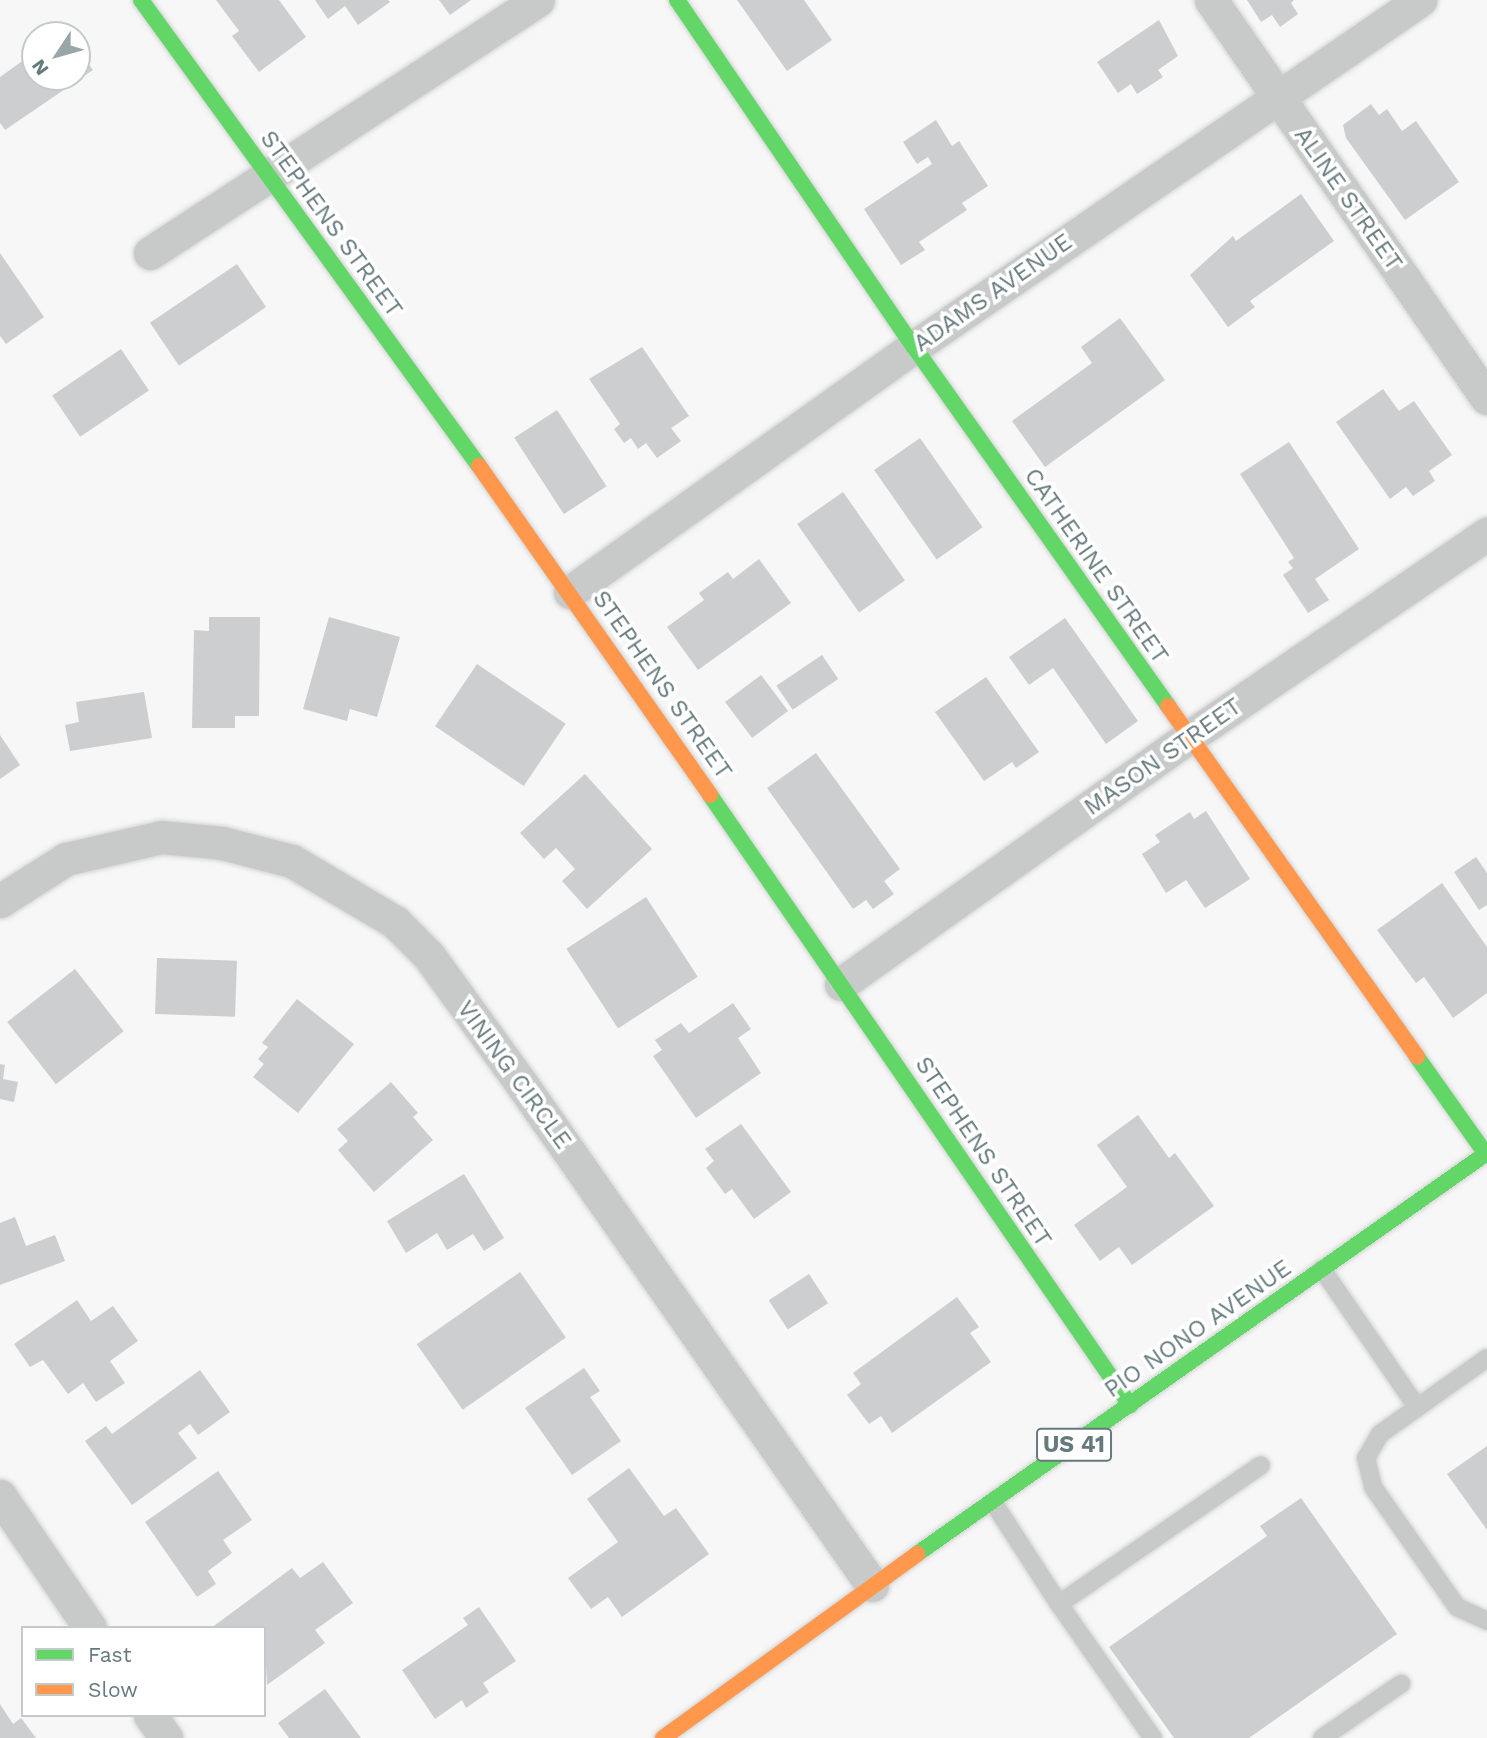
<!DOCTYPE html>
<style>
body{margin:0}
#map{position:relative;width:1487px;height:1738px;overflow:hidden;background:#f7f7f7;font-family:"Work Sans",sans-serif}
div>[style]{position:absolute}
.building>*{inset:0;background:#cccecf;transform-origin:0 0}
.roads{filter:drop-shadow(0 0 2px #d2d3d4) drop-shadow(0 0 2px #d2d3d4)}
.lane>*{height:18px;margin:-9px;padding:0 9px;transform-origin:9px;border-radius:9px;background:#c8caca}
.street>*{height:33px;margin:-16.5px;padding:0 16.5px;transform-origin:16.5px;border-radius:16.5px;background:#c8caca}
.fast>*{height:16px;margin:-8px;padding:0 8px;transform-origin:8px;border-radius:8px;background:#63d668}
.slow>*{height:16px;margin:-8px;padding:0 8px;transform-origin:8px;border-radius:8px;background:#ff974d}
span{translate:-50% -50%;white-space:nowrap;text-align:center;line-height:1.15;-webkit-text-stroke:7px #fff;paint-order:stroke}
.shield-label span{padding:2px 5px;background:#fff;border:2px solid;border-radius:5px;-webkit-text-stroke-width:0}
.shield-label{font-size:23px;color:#667a7e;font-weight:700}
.street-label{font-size:24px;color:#667a7e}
.legend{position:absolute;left:21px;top:1626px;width:245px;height:91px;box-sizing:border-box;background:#fff;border:2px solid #c2cacb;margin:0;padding:9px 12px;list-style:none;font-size:21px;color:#667a7e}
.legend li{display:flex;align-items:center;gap:14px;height:35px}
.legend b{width:35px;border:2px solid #c2cacb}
.north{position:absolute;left:21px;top:21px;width:70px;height:70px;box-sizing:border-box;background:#fff;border:2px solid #c2cacb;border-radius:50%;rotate:234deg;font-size:19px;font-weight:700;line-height:28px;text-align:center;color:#667a7e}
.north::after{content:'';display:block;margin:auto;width:24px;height:32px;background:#99a6a8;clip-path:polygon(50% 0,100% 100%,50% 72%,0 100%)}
</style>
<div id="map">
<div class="building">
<div style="clip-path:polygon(216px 0,279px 0,306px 37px,259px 72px,232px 36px,239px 31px)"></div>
<div style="clip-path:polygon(315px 0,388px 0,390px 2px,358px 25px,345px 6px,328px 19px)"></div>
<div style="clip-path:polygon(439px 0,471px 0,450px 15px)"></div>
<div style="clip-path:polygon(737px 0,804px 0,832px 40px,787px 71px)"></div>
<div style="clip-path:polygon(1247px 0,1294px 0,1291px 3px,1298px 14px,1280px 27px,1272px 15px,1261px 22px)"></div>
<div style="clip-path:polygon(1159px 20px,1178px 56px,1158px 70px,1163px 77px,1137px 94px,1131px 84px,1118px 93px,1097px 62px)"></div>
<div style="clip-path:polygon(77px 48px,93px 70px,5px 130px,0 123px,0 77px,35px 52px,35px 77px,77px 77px)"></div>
<div style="clip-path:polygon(1371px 104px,1379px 115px,1387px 109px,1402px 131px,1416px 121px,1459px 182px,1405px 220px,1346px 138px,1343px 125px)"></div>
<div style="clip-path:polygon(936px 120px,952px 146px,959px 141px,988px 186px,962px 203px,967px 210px,919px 242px,925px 250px,901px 265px,864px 209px,932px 164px,928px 157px,917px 164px,903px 142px)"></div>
<div style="clip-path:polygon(1301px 194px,1334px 241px,1250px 301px,1255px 307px,1228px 327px,1190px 275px,1233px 236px,1236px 241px)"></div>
<div style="clip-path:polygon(0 253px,44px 317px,6px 344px,0 336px)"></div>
<div style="left:237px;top:264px;width:52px;height:105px;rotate:56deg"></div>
<div style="clip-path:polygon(1120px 318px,1165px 380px,1045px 467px,1012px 421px,1092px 363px,1081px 347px)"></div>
<div style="clip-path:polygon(642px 347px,689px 416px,671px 428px,681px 441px,657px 458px,646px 443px,638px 449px,631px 438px,624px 443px,614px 429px,620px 424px,589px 379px)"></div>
<div style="left:121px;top:349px;width:50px;height:83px;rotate:56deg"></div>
<div style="clip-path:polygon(1383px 389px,1399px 411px,1414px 401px,1452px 455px,1429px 471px,1435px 481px,1413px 496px,1406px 487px,1390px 499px,1336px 422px)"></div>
<div style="left:557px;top:410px;width:91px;height:51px;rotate:57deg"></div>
<div style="left:920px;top:438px;width:109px;height:56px;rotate:55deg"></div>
<div style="clip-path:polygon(1289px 442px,1359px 549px,1315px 579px,1329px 600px,1308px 613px,1283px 575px,1293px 568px,1288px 562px,1294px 558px,1240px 474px)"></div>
<div style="left:843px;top:492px;width:108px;height:56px;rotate:55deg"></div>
<div style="clip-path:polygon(759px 559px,791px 603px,698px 670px,667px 627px,704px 600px,699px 593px,728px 572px,733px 579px)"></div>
<div style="clip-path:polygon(209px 617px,260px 617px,259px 716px,235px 716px,235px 728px,192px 728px,194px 630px,209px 631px)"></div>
<div style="clip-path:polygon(329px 617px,400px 637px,377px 717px,350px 709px,347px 721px,303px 709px)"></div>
<div style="clip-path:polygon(1065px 618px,1138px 721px,1106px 744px,1053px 668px,1029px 685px,1009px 657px)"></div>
<div style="left:822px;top:655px;width:29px;height:55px;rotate:56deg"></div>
<div style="left:477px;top:664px;width:107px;height:75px;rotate:34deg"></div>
<div style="left:761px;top:675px;width:45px;height:45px;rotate:53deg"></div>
<div style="clip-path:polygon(986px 677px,1039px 752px,1016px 768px,1012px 762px,984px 781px,935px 712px)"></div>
<div style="clip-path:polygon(144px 692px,152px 738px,70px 751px,65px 725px,79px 722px,76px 702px)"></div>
<div style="clip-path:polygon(0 735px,20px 765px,0 779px)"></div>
<div style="clip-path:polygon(816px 753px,900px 869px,884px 881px,894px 894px,873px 909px,866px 900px,853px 909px,767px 788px)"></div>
<div style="clip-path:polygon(585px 774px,652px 849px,587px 909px,562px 881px,575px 869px,556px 848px,544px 859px,520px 833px)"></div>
<div style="clip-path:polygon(1206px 811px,1250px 879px,1205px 908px,1186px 880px,1166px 893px,1142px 854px,1160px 842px,1155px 835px,1190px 812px,1194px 819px)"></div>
<div style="clip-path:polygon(1476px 857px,1487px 873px,1487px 905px,1479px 910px,1454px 872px)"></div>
<div style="clip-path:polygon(1442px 883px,1487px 947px,1487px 993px,1453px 1018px,1424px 977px,1416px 983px,1377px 930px)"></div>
<div style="left:646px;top:897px;width:95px;height:95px;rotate:57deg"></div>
<div style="left:157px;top:958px;width:80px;height:56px;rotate:2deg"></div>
<div style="left:75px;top:969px;width:79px;height:86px;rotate:52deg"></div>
<div style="clip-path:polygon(297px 999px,354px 1044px,298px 1113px,253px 1077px,264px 1064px,258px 1059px,268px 1047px,262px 1043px)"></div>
<div style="clip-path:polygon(733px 1003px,751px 1029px,738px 1038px,761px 1073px,696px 1118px,653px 1056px,662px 1050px,655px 1040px,681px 1023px,689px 1033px)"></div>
<div style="clip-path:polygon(0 1064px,5px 1065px,3px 1079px,18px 1082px,14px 1102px,0 1099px)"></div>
<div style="clip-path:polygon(391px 1082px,418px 1113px,413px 1117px,433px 1140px,374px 1192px,338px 1150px,348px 1141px,337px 1129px)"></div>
<div style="clip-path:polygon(1138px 1115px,1169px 1158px,1175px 1153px,1214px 1206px,1132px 1265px,1119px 1247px,1100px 1261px,1074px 1225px,1127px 1187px,1097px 1145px)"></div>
<div style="clip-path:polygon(741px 1124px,791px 1192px,754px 1219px,732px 1189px,725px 1194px,706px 1168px,714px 1161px,705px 1149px)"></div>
<div style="clip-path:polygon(464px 1174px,504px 1238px,484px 1251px,473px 1234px,447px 1250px,437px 1233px,406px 1253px,387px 1221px)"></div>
<div style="clip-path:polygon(15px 1217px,26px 1246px,55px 1235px,65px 1261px,0 1285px,0 1223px)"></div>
<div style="left:520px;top:1272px;width:80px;height:126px;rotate:55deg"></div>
<div style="left:809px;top:1274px;width:35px;height:48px;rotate:57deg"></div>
<div style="clip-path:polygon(957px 1297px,979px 1327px,970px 1333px,991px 1362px,892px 1433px,881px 1416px,869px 1424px,847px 1395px,861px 1384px,853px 1373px)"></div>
<div style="clip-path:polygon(77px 1300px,91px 1321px,113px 1306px,138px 1341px,110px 1361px,125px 1383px,96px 1402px,83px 1383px,68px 1394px,43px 1360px,30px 1367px,14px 1344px)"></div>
<div style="clip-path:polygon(584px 1368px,600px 1391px,590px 1397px,621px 1441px,572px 1475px,525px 1408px)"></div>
<div style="clip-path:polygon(200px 1370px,230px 1412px,198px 1435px,190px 1424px,178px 1433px,197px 1458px,132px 1505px,85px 1441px,106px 1426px,112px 1434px)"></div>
<div style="clip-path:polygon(1487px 1446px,1487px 1530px,1447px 1474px)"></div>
<div style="clip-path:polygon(629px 1468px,664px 1516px,676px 1508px,709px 1554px,622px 1617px,608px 1597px,591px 1609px,568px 1578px,618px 1542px,587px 1499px)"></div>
<div style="clip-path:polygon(218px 1471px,252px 1520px,223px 1540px,232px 1553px,208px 1571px,216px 1584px,197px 1597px,145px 1522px)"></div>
<div style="clip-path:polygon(1301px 1498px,1397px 1634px,1249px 1738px,1174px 1738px,1109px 1647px,1267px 1536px,1260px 1526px)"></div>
<div style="clip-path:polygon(323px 1562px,353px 1603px,315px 1630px,325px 1643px,267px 1685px,264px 1628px,211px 1628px,292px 1568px,300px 1578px)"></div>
<div style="clip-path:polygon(479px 1607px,516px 1661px,483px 1683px,489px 1692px,466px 1708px,462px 1700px,435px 1719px,402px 1670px,468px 1625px,463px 1618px)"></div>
<div style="clip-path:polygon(325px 1689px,361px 1738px,289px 1738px,278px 1723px)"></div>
<div style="clip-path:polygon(0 1704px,13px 1724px,21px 1718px,36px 1738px,0 1738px)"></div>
</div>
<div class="roads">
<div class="lane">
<div style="left:1322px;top:1269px;width:168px;rotate:55.5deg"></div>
<div style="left:1487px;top:1358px;width:131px;rotate:144.6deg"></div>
<div style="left:1380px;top:1434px;width:28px;rotate:120deg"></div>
<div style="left:1366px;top:1458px;width:30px;rotate:76deg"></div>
<div style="left:1373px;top:1487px;width:146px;rotate:55deg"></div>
<div style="left:1457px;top:1607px;width:33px;rotate:25deg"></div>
<div style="left:993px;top:1502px;width:121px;rotate:57.1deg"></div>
<div style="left:1059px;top:1604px;width:245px;rotate:-34.5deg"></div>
<div style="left:1059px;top:1604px;width:164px;rotate:55deg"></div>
<div style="left:1322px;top:1738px;width:96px;rotate:-34.4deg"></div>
</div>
<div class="street">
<div style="left:1211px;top:0;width:484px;rotate:55.3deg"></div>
<div style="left:150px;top:253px;width:463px;rotate:-33.1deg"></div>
<div style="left:570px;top:592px;width:422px;rotate:-35.5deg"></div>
<div style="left:914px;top:347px;width:614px;rotate:-34.44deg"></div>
<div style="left:0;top:901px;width:78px;rotate:-32.5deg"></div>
<div style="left:66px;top:859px;width:98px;rotate:-13deg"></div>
<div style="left:161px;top:837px;width:61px;rotate:5.6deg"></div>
<div style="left:222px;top:843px;width:72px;rotate:14.4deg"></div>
<div style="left:292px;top:861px;width:120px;rotate:30.6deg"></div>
<div style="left:395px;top:922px;width:48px;rotate:45deg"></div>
<div style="left:429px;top:956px;width:160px;rotate:54.1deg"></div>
<div style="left:523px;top:1086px;width:609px;rotate:55.03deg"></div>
<div style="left:841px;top:984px;width:427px;rotate:-35.4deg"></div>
<div style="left:1189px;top:737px;width:361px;rotate:-34.3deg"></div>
<div style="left:0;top:1496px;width:160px;rotate:55.7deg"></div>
<div style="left:150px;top:1715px;width:28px;rotate:55deg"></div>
</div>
<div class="fast">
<div style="left:141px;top:0;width:576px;rotate:54.05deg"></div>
<div style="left:677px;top:0;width:420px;rotate:55.7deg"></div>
<div style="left:914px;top:347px;width:440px;rotate:54.7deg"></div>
<div style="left:710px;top:795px;width:741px;rotate:55.45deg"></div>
<div style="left:1417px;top:1057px;width:119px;rotate:54.6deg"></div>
<div style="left:917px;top:1554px;width:697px;rotate:-35.13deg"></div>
</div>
<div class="slow">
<div style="left:479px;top:466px;width:402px;rotate:54.9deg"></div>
<div style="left:1168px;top:706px;width:430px;rotate:54.6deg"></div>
<div style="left:663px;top:1738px;width:314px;rotate:-35.9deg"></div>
</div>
</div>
<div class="shield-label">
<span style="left:1074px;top:1445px">US 41</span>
</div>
<div class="street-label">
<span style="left:1348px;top:199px;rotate:55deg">ALINE STREET</span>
<span style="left:331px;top:224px;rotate:54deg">STEPHENS STREET</span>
<span style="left:993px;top:293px;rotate:-35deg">ADAMS AVENUE</span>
<span style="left:1096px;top:566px;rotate:55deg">CATHERINE STREET</span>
<span style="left:662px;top:685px;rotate:55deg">STEPHENS STREET</span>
<span style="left:1163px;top:757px;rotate:-35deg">MASON STREET</span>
<span style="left:514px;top:1075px;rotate:54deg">VINING CIRCLE</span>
<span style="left:983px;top:1152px;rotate:56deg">STEPHENS STREET</span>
<span style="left:1198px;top:1329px;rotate:-35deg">PIO NONO AVENUE</span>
</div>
<ul class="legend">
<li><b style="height:9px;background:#63d668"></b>Fast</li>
<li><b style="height:9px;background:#ff974d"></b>Slow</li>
</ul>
<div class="north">N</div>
</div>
